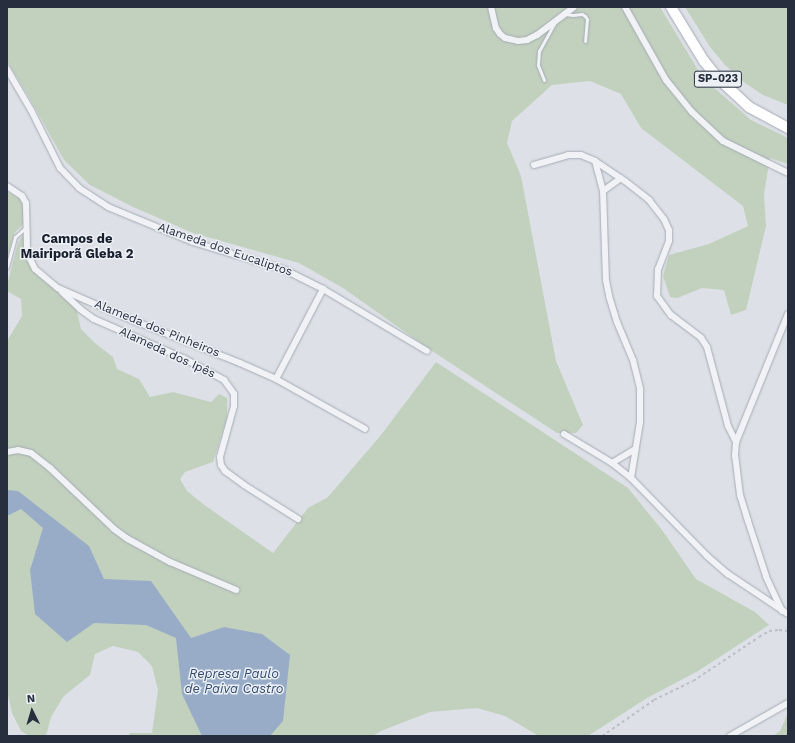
<!DOCTYPE html>
<meta charset="utf-8">
<style>
body{margin:0}
#map{position:relative;width:795px;height:743px;overflow:hidden;background:#dde1e7;font-family:"Work Sans",sans-serif}
div>[style]{position:absolute}
.green>*{inset:0;background:#c2d1be}
.water>*{inset:0;background:#98acc8}
.path>*{height:1.5px;margin-top:-0.75px;transform-origin:0;background:repeating-linear-gradient(90deg,#bcbfc5 0 3px,transparent 0 6px)}
.roads{filter:drop-shadow(0 0 1px #a6abb4) drop-shadow(0 0 1px #a6abb4)}
.service>*{height:3px;margin:-1.5px;padding:0 1.5px;transform-origin:1.5px;border-radius:1.5px;background:#f0f2f5}
.minor>*{height:6px;margin:-3px;padding:0 3px;transform-origin:3px;border-radius:3px;background:#f0f2f5}
.primary>*{height:10px;margin:-5px;padding:0 5px;transform-origin:5px;border-radius:5px;background:#fff}
span{translate:-50% -50%;white-space:nowrap;text-align:center;line-height:1.15;-webkit-text-stroke:3px #ecf0f5;paint-order:stroke}
.shield-label span{padding:1px 3px;background:#ecf0f5;border:1px solid;border-radius:3px;-webkit-text-stroke-width:0}
.shield-label{font-size:11px;color:#272e3e;font-weight:700}
.street-label{font-size:12px;color:#272e3e}
.neighbourhood-label{font-size:13px;color:#191f2e;font-weight:700}
.water-label{font-size:13px;color:#314a72;font-style:italic}
.frame{position:absolute;inset:0;border:8px solid #272e3e;pointer-events:none}
.north{position:absolute;left:12px;top:691px;width:40px;height:40px;-webkit-text-stroke:3px #ecf0f5;paint-order:stroke;rotate:355deg;font-size:11px;font-weight:700;line-height:16px;text-align:center;color:#272e3e}
.north::after{content:'';display:block;margin:auto;width:14px;height:18px;background:#272e3e;clip-path:polygon(50% 0,100% 100%,50% 72%,0 100%)}
</style>
<div id="map">
<div class="green">
<div style="clip-path:polygon(7px 7px,660px 7px,703px 78px,751px 120px,788px 138px,788px 164px,770px 158px,764px 194px,766px 226px,746px 310px,731px 315px,724px 290px,702px 288px,677px 298px,670px 297px,663px 276px,669px 255px,709px 244px,748px 226px,743px 206px,641px 128px,621px 94px,590px 81px,552px 85px,512px 121px,507px 143px,521px 176px,556px 361px,583px 425px,576px 433px,557px 433px,432px 351px,343px 288px,299px 263px,193px 233px,133px 207px,90px 185px,64px 160px,29px 97px,7px 61px)"></div>
<div style="clip-path:polygon(685px 7px,788px 7px,788px 105px,763px 95px,745px 83px,725px 65px,710px 47px)"></div>
<div style="clip-path:polygon(7px 191px,21px 200px,23px 209px,24px 224px,15px 232px,7px 258px)"></div>
<div style="clip-path:polygon(24px 233px,27px 259px,77px 311px,81px 329px,96px 344px,113px 357px,117px 369px,139px 379px,150px 397px,173px 392px,211px 402px,219px 394px,227px 398px,227px 418px,213px 462px,185px 472px,180px 479px,187px 491px,203px 504px,273px 553px,308px 508px,328px 497px,381px 435px,436px 362px,628px 488px,662px 530px,696px 579px,755px 612px,769px 625px,698px 671px,647px 698px,588px 736px,539px 736px,505px 716px,477px 708px,430px 712px,381px 731px,373px 736px,128px 736px,130px 733px,152px 733px,158px 690px,152px 666px,138px 652px,113px 646px,95px 654px,90px 675px,64px 696px,51px 717px,46px 736px,29px 736px,21px 731px,12px 713px,7px 691px,7px 341px,22px 316px,21px 299px,7px 291px,7px 285px,18px 243px)"></div>
<div style="clip-path:polygon(788px 713px,788px 736px,773px 736px,780px 731px)"></div>
</div>
<div class="water">
<div style="clip-path:polygon(7px 490px,18px 491px,89px 546px,104px 579px,151px 581px,191px 638px,224px 627px,262px 634px,290px 655px,283px 721px,270px 736px,202px 736px,182px 694px,176px 638px,146px 625px,94px 623px,67px 642px,35px 614px,30px 570px,43px 528px,21px 509px,7px 516px)"></div>
</div>
<div class="path">
<div style="left:602px;top:736px;width:63px;rotate:-34.7deg"></div>
<div style="left:654px;top:700px;width:43px;rotate:-26deg"></div>
<div style="left:693px;top:681px;width:79px;rotate:-33.7deg"></div>
<div style="left:759px;top:637px;width:12px;rotate:-31deg"></div>
<div style="left:769px;top:631px;width:10px;rotate:-6deg"></div>
<div style="left:779px;top:630px;width:9px;rotate:6deg"></div>
</div>
<div class="roads">
<div class="service">
<div style="left:565px;top:14px;width:8px;rotate:7deg"></div>
<div style="left:573px;top:15px;width:9px;rotate:-6deg"></div>
<div style="left:582px;top:14px;width:4px;rotate:34deg"></div>
<div style="left:585px;top:16px;width:4px;rotate:56deg"></div>
<div style="left:587px;top:19px;width:22px;rotate:95deg"></div>
<div style="left:544px;top:80px;width:16px;rotate:-112deg"></div>
<div style="left:538px;top:65px;width:14px;rotate:-86deg"></div>
<div style="left:539px;top:51px;width:31px;rotate:-61deg"></div>
<div style="left:7px;top:267px;width:31px;rotate:-75deg"></div>
<div style="left:15px;top:237px;width:13px;rotate:-42deg"></div>
</div>
<div class="minor">
<div style="left:491px;top:7px;width:22px;rotate:77deg"></div>
<div style="left:496px;top:28px;width:7px;rotate:56deg"></div>
<div style="left:500px;top:34px;width:6px;rotate:39deg"></div>
<div style="left:505px;top:38px;width:13px;rotate:13deg"></div>
<div style="left:518px;top:41px;width:9px;rotate:-6deg"></div>
<div style="left:527px;top:40px;width:11px;rotate:-27deg"></div>
<div style="left:537px;top:35px;width:46px;rotate:-37.1deg"></div>
<div style="left:625px;top:7px;width:84px;rotate:60.7deg"></div>
<div style="left:666px;top:80px;width:41px;rotate:50.9deg"></div>
<div style="left:692px;top:112px;width:42px;rotate:43.1deg"></div>
<div style="left:723px;top:141px;width:72px;rotate:26.2deg"></div>
<div style="left:7px;top:69px;width:48px;rotate:59.7deg"></div>
<div style="left:31px;top:110px;width:65px;rotate:63.4deg"></div>
<div style="left:60px;top:168px;width:28px;rotate:46deg"></div>
<div style="left:79px;top:188px;width:35px;rotate:33deg"></div>
<div style="left:108px;top:207px;width:92px;rotate:22.4deg"></div>
<div style="left:193px;top:242px;width:96px;rotate:16.9deg"></div>
<div style="left:285px;top:270px;width:42px;rotate:26.6deg"></div>
<div style="left:323px;top:289px;width:121px;rotate:30.8deg"></div>
<div style="left:595px;top:161px;width:31px;rotate:75deg"></div>
<div style="left:603px;top:191px;width:89px;rotate:88.1deg"></div>
<div style="left:606px;top:280px;width:16px;rotate:79deg"></div>
<div style="left:609px;top:296px;width:27px;rotate:73deg"></div>
<div style="left:617px;top:322px;width:41px;rotate:67.2deg"></div>
<div style="left:633px;top:360px;width:30px;rotate:76deg"></div>
<div style="left:640px;top:389px;width:33px;rotate:90deg"></div>
<div style="left:640px;top:422px;width:57px;rotate:99.1deg"></div>
<div style="left:534px;top:165px;width:35px;rotate:-16deg"></div>
<div style="left:568px;top:155px;width:13px"></div>
<div style="left:581px;top:155px;width:15px;rotate:23deg"></div>
<div style="left:595px;top:161px;width:36px;rotate:34deg"></div>
<div style="left:625px;top:181px;width:31px;rotate:38deg"></div>
<div style="left:649px;top:200px;width:24px;rotate:52deg"></div>
<div style="left:664px;top:219px;width:12px;rotate:66deg"></div>
<div style="left:669px;top:230px;width:11px;rotate:90deg"></div>
<div style="left:669px;top:241px;width:30px;rotate:111deg"></div>
<div style="left:658px;top:269px;width:27px;rotate:92deg"></div>
<div style="left:657px;top:296px;width:24px;rotate:54deg"></div>
<div style="left:671px;top:315px;width:38px;rotate:37deg"></div>
<div style="left:701px;top:338px;width:11px;rotate:56deg"></div>
<div style="left:707px;top:347px;width:82px;rotate:75.1deg"></div>
<div style="left:728px;top:426px;width:18px;rotate:63deg"></div>
<div style="left:7px;top:186px;width:18px;rotate:34deg"></div>
<div style="left:22px;top:196px;width:8px;rotate:60deg"></div>
<div style="left:26px;top:203px;width:45px;rotate:88.7deg"></div>
<div style="left:27px;top:248px;width:11px;rotate:75deg"></div>
<div style="left:30px;top:259px;width:11px;rotate:63deg"></div>
<div style="left:35px;top:269px;width:30px;rotate:40deg"></div>
<div style="left:58px;top:288px;width:70px;rotate:23.6deg"></div>
<div style="left:122px;top:316px;width:127px;rotate:21.7deg"></div>
<div style="left:240px;top:363px;width:39px;rotate:24deg"></div>
<div style="left:276px;top:379px;width:102px;rotate:29.3deg"></div>
<div style="left:603px;top:191px;width:22px;rotate:-36deg"></div>
<div style="left:62px;top:292px;width:25px;rotate:43deg"></div>
<div style="left:80px;top:309px;width:17px;rotate:36deg"></div>
<div style="left:94px;top:319px;width:97px;rotate:23.7deg"></div>
<div style="left:183px;top:358px;width:47px;rotate:28.2deg"></div>
<div style="left:224px;top:380px;width:17px;rotate:54deg"></div>
<div style="left:234px;top:394px;width:12px;rotate:90deg"></div>
<div style="left:234px;top:406px;width:53px;rotate:105.4deg"></div>
<div style="left:220px;top:457px;width:8px;rotate:83deg"></div>
<div style="left:221px;top:465px;width:7px;rotate:56deg"></div>
<div style="left:225px;top:471px;width:24px;rotate:36deg"></div>
<div style="left:244px;top:485px;width:64px;rotate:32.2deg"></div>
<div style="left:276px;top:379px;width:102px;rotate:-62.4deg"></div>
<div style="left:564px;top:434px;width:56px;rotate:31.1deg"></div>
<div style="left:612px;top:463px;width:24px;rotate:38deg"></div>
<div style="left:631px;top:478px;width:109px;rotate:45.7deg"></div>
<div style="left:707px;top:556px;width:28px;rotate:41deg"></div>
<div style="left:728px;top:574px;width:72px;rotate:33.7deg"></div>
<div style="left:7px;top:452px;width:11px;rotate:-10deg"></div>
<div style="left:18px;top:450px;width:13px;rotate:13deg"></div>
<div style="left:31px;top:453px;width:24px;rotate:38deg"></div>
<div style="left:50px;top:468px;width:88px;rotate:43.6deg"></div>
<div style="left:114px;top:529px;width:17px;rotate:36deg"></div>
<div style="left:128px;top:539px;width:48px;rotate:28.7deg"></div>
<div style="left:170px;top:562px;width:72px;rotate:23deg"></div>
<div style="left:612px;top:463px;width:26px;rotate:-31deg"></div>
<div style="left:782px;top:611px;width:38px;rotate:-115deg"></div>
<div style="left:766px;top:576px;width:58px;rotate:-108.1deg"></div>
<div style="left:748px;top:521px;width:27px;rotate:-107deg"></div>
<div style="left:740px;top:495px;width:39px;rotate:-97deg"></div>
<div style="left:735px;top:456px;width:14px;rotate:-86deg"></div>
<div style="left:736px;top:442px;width:138px;rotate:-67.9deg"></div>
<div style="left:730px;top:736px;width:67px;rotate:-29.6deg"></div>
</div>
<div class="primary">
<div style="left:671px;top:7px;width:63px;rotate:58.6deg"></div>
<div style="left:704px;top:61px;width:22px;rotate:51deg"></div>
<div style="left:718px;top:78px;width:42px;rotate:43.1deg"></div>
<div style="left:749px;top:107px;width:44px;rotate:28.3deg"></div>
</div>
</div>
<div class="shield-label">
<span style="left:718px;top:79px">SP-023</span>
</div>
<div class="street-label">
<span style="left:225px;top:250px;rotate:19deg">Alameda dos Eucaliptos</span>
<span style="left:157px;top:329px;rotate:22deg">Alameda dos Pinheiros</span>
<span style="left:167px;top:353px;rotate:25deg">Alameda dos Ipês</span>
</div>
<div class="neighbourhood-label">
<span style="left:77px;top:247px">Campos de<br>Mairiporã Gleba 2</span>
</div>
<div class="water-label">
<span style="left:234px;top:682px">Represa Paulo<br>de Paiva Castro</span>
</div>
<div class="frame"></div>
<div class="north">N</div>
</div>
